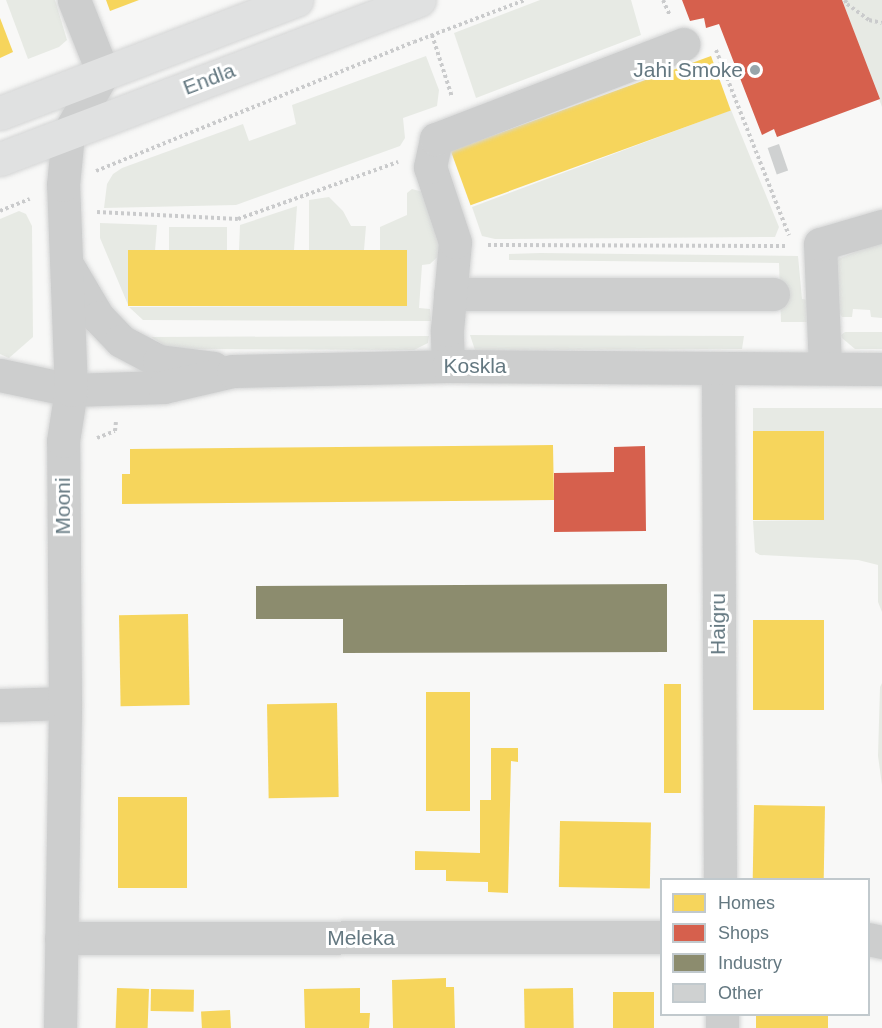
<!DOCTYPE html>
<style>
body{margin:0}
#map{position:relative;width:882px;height:1028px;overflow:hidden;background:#f8f8f7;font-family:Arial,sans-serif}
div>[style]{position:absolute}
.green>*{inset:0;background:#e7eae4;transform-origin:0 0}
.homes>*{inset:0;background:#f6d55c;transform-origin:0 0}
.shops>*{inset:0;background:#d6604d}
.industry>*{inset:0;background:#8c8c6e}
.building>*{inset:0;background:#cfd1d1;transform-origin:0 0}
.path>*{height:4px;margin-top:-2px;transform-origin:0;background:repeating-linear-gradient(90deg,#cacbcc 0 3px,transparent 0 6px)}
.roads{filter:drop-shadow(0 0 2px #d4d5d5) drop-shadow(0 0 2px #d4d5d5)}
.minor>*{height:33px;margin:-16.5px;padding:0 16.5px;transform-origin:16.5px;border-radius:16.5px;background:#cdcece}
.major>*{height:33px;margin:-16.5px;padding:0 16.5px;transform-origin:16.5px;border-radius:16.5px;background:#e0e1e1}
.dots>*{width:16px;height:16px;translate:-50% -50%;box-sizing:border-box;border:3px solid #fff;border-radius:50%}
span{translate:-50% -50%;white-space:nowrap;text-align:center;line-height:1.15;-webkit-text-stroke:6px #fff;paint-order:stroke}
.poi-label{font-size:21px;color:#647881}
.right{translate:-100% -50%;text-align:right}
.street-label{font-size:21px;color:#647881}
.legend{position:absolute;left:660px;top:878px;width:210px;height:138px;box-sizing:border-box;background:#fff;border:2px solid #c1c9cd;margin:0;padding:8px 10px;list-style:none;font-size:18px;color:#647881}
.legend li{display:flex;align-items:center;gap:12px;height:30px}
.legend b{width:30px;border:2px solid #c1c9cd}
</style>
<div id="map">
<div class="green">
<div style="clip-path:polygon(6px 0,55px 0,67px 40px,59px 47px,28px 59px)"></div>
<div style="clip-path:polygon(540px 0,631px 0,641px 35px,476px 98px,454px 33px)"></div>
<div style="clip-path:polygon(842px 0,882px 0,882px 107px)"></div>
<div style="clip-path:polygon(426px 56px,439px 90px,437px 106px,403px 118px,405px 138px,400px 146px,236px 205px,104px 208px,107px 184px,113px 174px,122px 168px,243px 124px,249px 141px,296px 124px,292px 105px)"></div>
<div style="clip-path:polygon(731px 110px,779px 227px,775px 237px,495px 239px,482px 236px,472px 207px)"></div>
<div style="clip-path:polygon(412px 189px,423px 192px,445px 250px,430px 264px,422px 265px,419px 308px,430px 309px,431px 321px,143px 320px,129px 307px,100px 238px,100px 223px,157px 225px,155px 251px,128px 251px,129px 307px,407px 306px,407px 250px,380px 250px,380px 227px,407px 215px,407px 193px)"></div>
<div style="clip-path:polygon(329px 197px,343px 211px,351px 226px,366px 226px,364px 250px,309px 250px,309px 200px)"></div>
<div style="clip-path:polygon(297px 206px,294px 250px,239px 250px,240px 225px)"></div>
<div style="clip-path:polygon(19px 211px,26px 214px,32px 226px,33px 337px,9px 358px,0 354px,0 219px)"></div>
<div style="left:169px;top:227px;width:58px;height:24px"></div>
<div style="clip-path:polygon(882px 241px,882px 318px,871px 317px,870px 310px,853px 309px,852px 317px,842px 317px,839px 312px,835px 265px,838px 259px)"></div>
<div style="clip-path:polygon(540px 253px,798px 256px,802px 299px,809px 300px,808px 322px,781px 322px,779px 263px,509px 260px,509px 254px)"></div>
<div style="clip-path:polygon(845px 332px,882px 332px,882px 349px,855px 349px,842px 338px,841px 335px)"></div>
<div style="clip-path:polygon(470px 335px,744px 336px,742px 349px,475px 350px)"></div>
<div style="clip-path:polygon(429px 336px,428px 343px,414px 350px,185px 349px,165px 346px,151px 337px)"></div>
<div style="clip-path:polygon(753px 408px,882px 408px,882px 612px,878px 602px,878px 565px,858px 560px,760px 555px,755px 552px,753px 521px,824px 520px,824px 431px,753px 432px)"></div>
<div style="clip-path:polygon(882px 683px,882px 785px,878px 756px,880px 687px)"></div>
</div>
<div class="homes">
<div style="clip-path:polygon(106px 0,139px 0,110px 11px)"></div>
<div style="clip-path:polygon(0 18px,13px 52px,0 58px)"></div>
<div style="left:711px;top:56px;width:58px;height:277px;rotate:70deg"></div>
<div style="left:407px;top:250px;width:56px;height:279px;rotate:90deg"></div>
<div style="left:824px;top:431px;width:89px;height:71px;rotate:90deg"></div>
<div style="clip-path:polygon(553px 445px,554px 500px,122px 504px,122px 474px,130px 474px,130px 449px)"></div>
<div style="left:188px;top:614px;width:91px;height:69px;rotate:89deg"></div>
<div style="left:753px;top:620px;width:71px;height:90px"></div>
<div style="left:664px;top:684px;width:17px;height:109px"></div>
<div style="left:470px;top:692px;width:119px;height:44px;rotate:90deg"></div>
<div style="left:337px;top:703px;width:94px;height:70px;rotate:89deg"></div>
<div style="clip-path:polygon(491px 748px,518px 748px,518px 762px,511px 761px,508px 893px,488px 892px,488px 882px,446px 881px,446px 870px,415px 870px,415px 851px,480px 853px,480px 800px,491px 800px)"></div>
<div style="left:118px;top:797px;width:69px;height:91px"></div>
<div style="left:754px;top:805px;width:71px;height:75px;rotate:1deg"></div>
<div style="left:560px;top:821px;width:91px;height:66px;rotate:1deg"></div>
<div style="clip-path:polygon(446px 978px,446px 987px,454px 987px,455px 1028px,393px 1028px,392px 980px)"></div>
<div style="left:117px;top:988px;width:32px;height:40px;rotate:2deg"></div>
<div style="clip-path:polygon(360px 988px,360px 1013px,370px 1013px,369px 1028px,305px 1028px,304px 989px)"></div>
<div style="left:573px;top:988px;width:40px;height:49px;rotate:89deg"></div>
<div style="left:151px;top:989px;width:43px;height:22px;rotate:1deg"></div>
<div style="left:613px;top:992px;width:41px;height:36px"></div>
<div style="left:230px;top:1010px;width:18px;height:29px;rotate:87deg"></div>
<div style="left:756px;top:1014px;width:72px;height:14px"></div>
</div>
<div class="shops">
<div style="clip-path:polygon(682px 0,842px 0,880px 99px,777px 137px,774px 129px,762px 135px,719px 24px,706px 28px,704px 18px,690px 21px)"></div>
<div style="clip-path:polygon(645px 446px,646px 531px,554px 532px,554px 473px,614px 472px,614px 447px)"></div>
</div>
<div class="industry">
<div style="clip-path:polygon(667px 584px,667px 652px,343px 653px,343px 619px,256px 619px,256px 586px)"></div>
</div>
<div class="building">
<div style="left:779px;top:144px;width:28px;height:12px;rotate:71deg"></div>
</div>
<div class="path">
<div style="left:663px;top:0;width:17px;rotate:66deg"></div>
<div style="left:845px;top:0;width:4px;rotate:63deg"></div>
<div style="left:847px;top:4px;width:27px;rotate:36deg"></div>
<div style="left:869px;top:20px;width:13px;rotate:13deg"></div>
<div style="left:432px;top:35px;width:65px;rotate:72.1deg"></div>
<div style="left:716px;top:50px;width:199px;rotate:68.5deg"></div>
<div style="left:96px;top:171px;width:343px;rotate:-22.1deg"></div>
<div style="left:414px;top:42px;width:119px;rotate:-20.7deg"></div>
<div style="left:0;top:211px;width:32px;rotate:-22deg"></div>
<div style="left:97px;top:212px;width:141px;rotate:2.8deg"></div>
<div style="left:238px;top:219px;width:170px;rotate:-19.6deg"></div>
<div style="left:488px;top:245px;width:298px;rotate:0.2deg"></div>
<div style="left:97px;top:438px;width:19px;rotate:-21deg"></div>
<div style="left:115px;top:431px;width:9px;rotate:-84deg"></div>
</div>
<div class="roads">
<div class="minor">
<div style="left:69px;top:268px;width:57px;rotate:59.4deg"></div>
<div style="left:98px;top:317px;width:33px;rotate:46deg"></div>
<div style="left:121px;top:341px;width:43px;rotate:27.8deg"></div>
<div style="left:159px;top:361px;width:55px;rotate:7.3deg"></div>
<div style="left:450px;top:294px;width:323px"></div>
<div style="left:448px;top:366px;width:36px;rotate:-92deg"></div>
<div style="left:447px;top:330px;width:88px;rotate:-84.8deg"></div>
<div style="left:455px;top:242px;width:79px;rotate:-108.4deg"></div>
<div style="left:430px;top:167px;width:29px;rotate:-78deg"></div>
<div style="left:436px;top:139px;width:265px;rotate:-21deg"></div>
<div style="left:718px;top:368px;width:512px;rotate:89.78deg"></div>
<div style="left:825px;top:368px;width:124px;rotate:-92.3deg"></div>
<div style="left:820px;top:244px;width:65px;rotate:-16.2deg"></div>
<div style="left:0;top:375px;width:73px;rotate:11.9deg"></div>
<div style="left:71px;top:390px;width:93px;rotate:-1.8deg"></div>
<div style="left:164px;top:387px;width:71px;rotate:-13.1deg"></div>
<div style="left:233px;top:371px;width:215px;rotate:-1.3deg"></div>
<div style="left:448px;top:366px;width:434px;rotate:0.4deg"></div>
<div style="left:0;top:705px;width:65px;rotate:-1.8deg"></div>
<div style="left:61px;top:938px;width:601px;rotate:-0.1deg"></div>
<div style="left:868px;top:939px;width:14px;rotate:12deg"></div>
<div style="left:722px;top:1014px;width:14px;rotate:90deg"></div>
<div style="left:60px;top:1028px;width:325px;rotate:-89.1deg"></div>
<div style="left:65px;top:703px;width:262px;rotate:-90.4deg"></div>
<div style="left:63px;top:441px;width:52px;rotate:-81.1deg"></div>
<div style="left:71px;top:390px;width:205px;rotate:-92.2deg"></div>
<div style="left:63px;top:185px;width:51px;rotate:-84.4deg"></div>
<div style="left:68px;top:134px;width:70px;rotate:-60.2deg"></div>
<div style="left:103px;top:73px;width:79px;rotate:-111.7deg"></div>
</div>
<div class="major">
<div style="left:0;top:113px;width:317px;rotate:-20.9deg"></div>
<div style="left:0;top:159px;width:448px;rotate:-20.8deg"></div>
</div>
</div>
<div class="dots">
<div style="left:755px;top:70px;background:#98a5aa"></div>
</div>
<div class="poi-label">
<span class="right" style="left:743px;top:70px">Jahi Smoke</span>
</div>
<div class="street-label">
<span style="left:209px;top:79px;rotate:-21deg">Endla</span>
<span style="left:475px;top:366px">Koskla</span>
<span style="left:63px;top:506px;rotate:-90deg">Mooni</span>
<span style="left:718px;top:624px;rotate:-90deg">Haigru</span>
<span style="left:361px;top:938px">Meleka</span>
</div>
<ul class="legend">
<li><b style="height:16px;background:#f6d55c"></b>Homes</li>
<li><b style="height:16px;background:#d6604d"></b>Shops</li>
<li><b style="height:16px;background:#8c8c6e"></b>Industry</li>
<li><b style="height:16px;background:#cfd1d1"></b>Other</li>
</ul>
</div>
